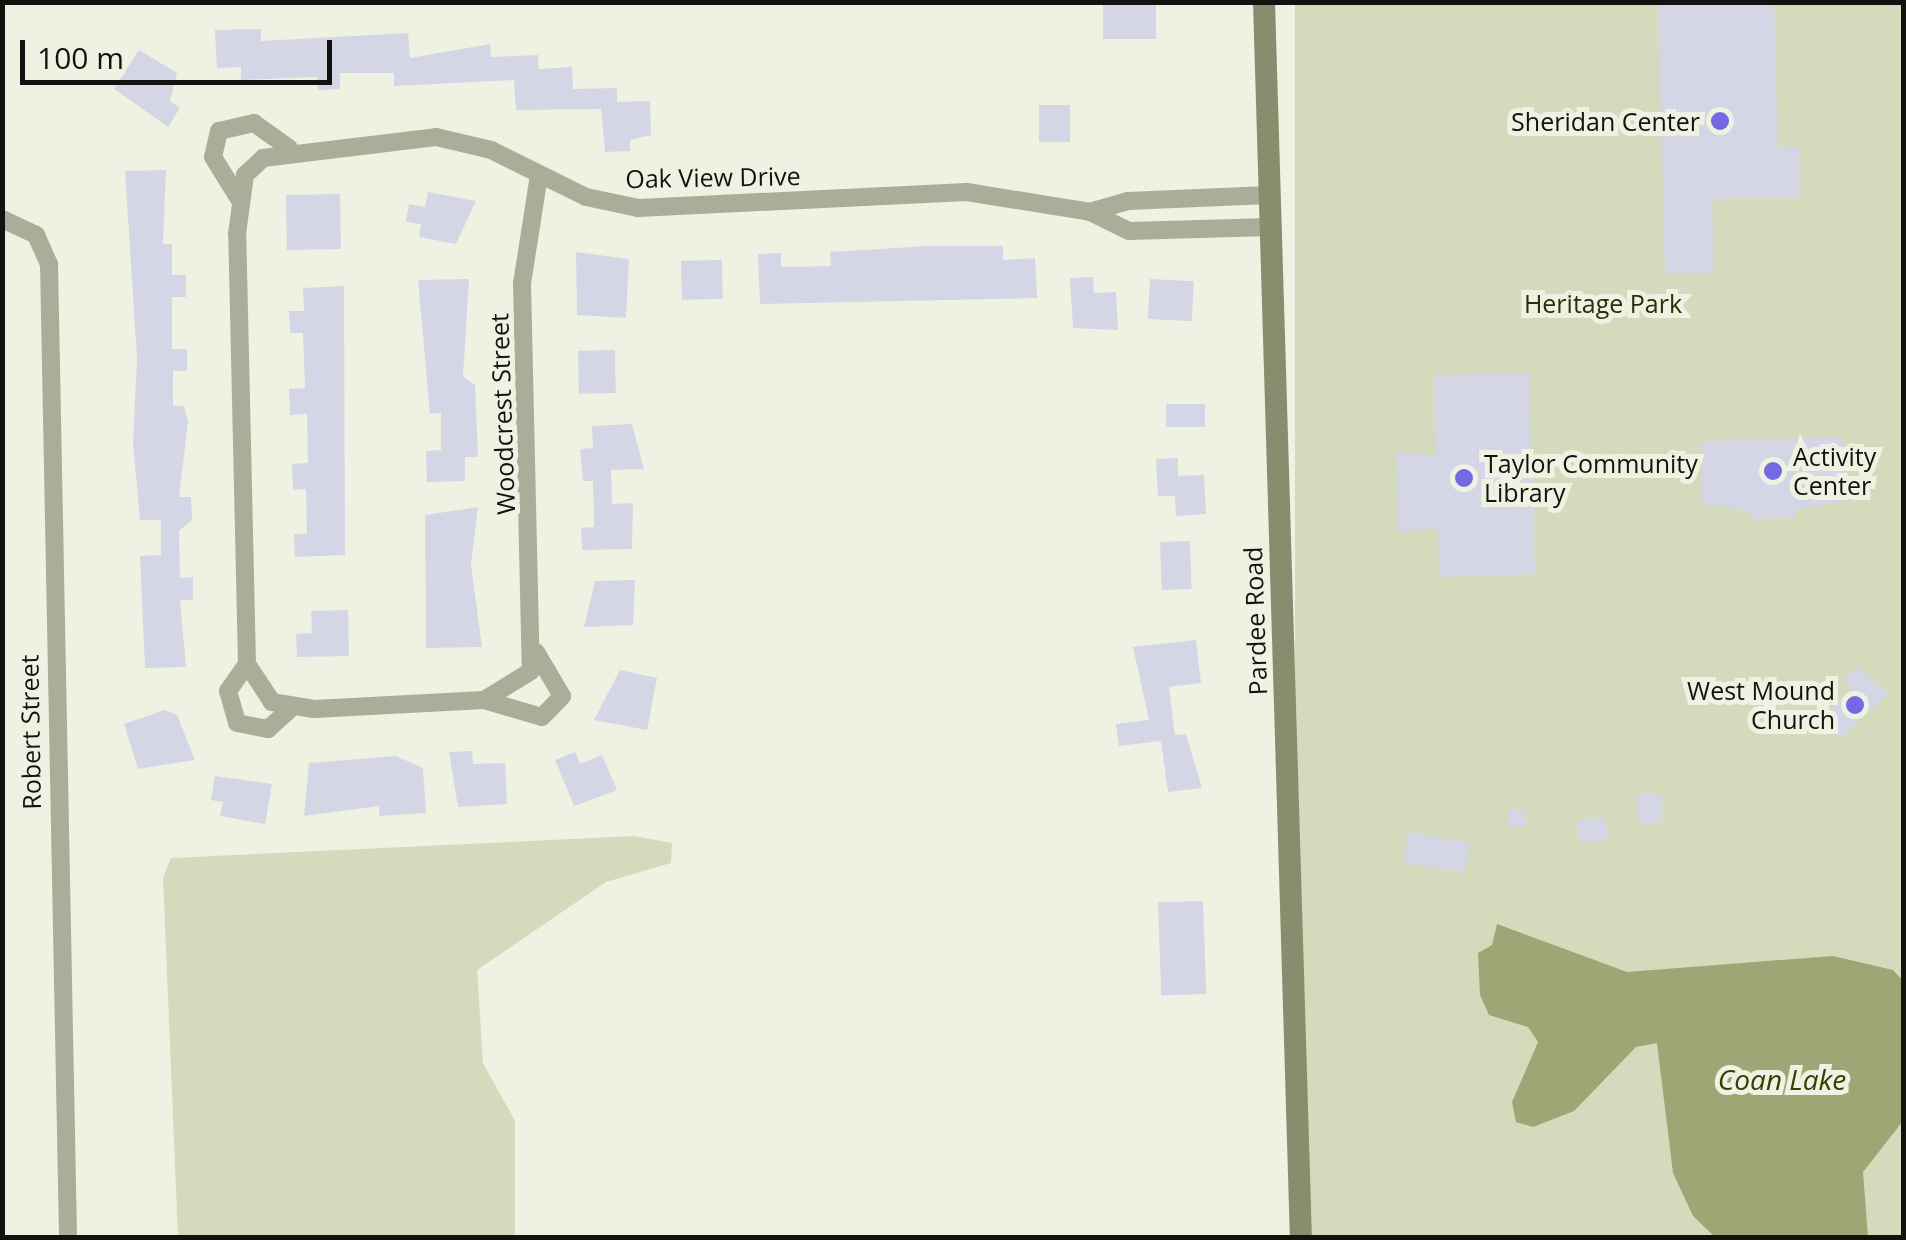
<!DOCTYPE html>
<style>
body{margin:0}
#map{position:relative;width:1906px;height:1240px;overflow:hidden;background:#eff2e2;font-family:"Open Sans",sans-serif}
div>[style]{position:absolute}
.green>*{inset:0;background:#d4dabb;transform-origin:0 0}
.water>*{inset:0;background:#9ea675}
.building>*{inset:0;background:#d5d6e5;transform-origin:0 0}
.minor>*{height:18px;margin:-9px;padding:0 9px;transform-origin:9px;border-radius:9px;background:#aaae98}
.secondary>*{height:22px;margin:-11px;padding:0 11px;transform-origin:11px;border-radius:11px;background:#888d6e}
.dots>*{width:28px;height:28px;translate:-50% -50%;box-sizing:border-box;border:5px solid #eff2e2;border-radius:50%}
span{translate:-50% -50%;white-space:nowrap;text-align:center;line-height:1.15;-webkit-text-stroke:10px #eff2e2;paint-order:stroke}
.poi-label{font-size:25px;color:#12130e}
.right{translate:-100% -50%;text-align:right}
.left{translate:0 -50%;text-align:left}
.street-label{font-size:25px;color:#12130e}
.park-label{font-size:25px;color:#2b2f07}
.water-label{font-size:28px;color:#383e01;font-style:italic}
.frame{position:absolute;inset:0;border:5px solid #12130e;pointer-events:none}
.scale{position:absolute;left:20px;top:40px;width:312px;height:45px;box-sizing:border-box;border:5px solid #12130e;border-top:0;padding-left:12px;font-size:30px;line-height:35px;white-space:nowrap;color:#12130e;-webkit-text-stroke:8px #eff2e2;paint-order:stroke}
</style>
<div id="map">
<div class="green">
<div style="left:1295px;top:3px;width:608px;height:1234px"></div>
<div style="clip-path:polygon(634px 836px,672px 843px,671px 863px,606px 882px,477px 970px,483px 1063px,515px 1121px,515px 1237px,178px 1237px,163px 878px,171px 858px)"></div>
</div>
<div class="water">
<div style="clip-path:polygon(1497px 924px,1627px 972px,1833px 956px,1893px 970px,1903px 981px,1903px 1121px,1863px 1172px,1868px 1237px,1715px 1237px,1693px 1216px,1673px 1173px,1657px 1043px,1636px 1047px,1574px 1111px,1533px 1127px,1516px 1122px,1512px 1102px,1538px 1042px,1528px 1027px,1489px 1015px,1480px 995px,1478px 953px,1492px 945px)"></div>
</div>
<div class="building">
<div style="left:1103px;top:2px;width:53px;height:37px"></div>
<div style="clip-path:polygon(1658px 2px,1774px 2px,1778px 148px,1799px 147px,1800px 197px,1712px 199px,1714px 273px,1665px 274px)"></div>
<div style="clip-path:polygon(261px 29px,261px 41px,408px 33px,410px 58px,490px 44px,491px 57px,538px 55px,539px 69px,572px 67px,573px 89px,617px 88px,617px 102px,650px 101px,651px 135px,630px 140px,630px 151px,605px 152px,601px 109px,516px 110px,514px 80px,394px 86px,394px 73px,340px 73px,340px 89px,318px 90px,317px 77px,241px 80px,241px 67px,217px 68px,215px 30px)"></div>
<div style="clip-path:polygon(139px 50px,177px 73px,170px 101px,180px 108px,168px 127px,114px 89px)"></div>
<div style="left:1039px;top:105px;width:31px;height:37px"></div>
<div style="clip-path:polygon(166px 170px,163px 244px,172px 244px,172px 275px,186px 275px,186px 297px,172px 297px,172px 349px,187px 349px,187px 371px,173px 371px,173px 406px,184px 406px,188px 422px,179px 497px,191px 497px,192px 520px,179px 531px,180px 578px,193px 577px,193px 600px,180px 600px,186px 667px,145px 668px,140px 556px,161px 555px,161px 520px,140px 520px,133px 444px,137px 358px,125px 171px)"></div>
<div style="clip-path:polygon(428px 192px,476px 201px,456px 244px,419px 237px,421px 224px,406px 222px,409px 204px,425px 207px)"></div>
<div style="left:340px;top:194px;width:55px;height:54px;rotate:89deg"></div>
<div style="clip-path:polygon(928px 246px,1003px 246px,1003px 260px,1035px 258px,1037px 298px,760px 304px,758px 254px,781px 253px,781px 267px,831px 266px,830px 252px)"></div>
<div style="clip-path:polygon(576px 252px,629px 259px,626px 318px,577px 315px)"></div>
<div style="left:722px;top:260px;width:39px;height:41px;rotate:89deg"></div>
<div style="clip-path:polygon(1093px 277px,1094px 293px,1116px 292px,1118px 330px,1073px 328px,1070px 278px)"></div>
<div style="clip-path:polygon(469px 279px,463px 377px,475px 385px,478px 457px,465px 457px,465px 481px,427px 482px,426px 451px,441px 450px,441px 413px,430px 414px,418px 280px)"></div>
<div style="left:1150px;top:279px;width:44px;height:40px;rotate:3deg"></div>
<div style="clip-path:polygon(344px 286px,345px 555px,295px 557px,294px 534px,307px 534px,306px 489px,293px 490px,292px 464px,308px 463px,307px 414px,290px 415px,289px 389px,305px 388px,303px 333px,290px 333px,289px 311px,304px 311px,303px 288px)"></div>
<div style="left:615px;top:350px;width:43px;height:37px;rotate:89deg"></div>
<div style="clip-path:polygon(1529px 373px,1535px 574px,1439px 577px,1438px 528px,1398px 533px,1396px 452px,1436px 455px,1434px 375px)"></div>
<div style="left:1166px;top:404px;width:39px;height:23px"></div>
<div style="clip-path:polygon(632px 424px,644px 469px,611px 470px,612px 504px,633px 503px,632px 549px,582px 550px,581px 528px,594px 527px,593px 481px,583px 481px,580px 449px,593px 448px,592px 426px)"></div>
<div style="clip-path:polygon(1843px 437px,1845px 501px,1796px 510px,1796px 518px,1752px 519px,1752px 511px,1702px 504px,1701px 441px)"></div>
<div style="clip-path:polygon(1178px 458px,1178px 476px,1204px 475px,1206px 514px,1176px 516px,1175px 496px,1158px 496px,1156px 459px)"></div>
<div style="clip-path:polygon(478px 507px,471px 565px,482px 647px,426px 648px,425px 515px)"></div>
<div style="left:1190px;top:541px;width:48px;height:30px;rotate:88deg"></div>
<div style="clip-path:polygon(635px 580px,633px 625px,584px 627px,595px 581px)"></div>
<div style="clip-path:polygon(348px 610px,349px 656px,297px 657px,296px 634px,312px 633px,311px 611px)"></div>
<div style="clip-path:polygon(1196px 640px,1201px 683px,1169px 687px,1175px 735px,1186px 734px,1202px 788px,1168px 792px,1161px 741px,1119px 746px,1116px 724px,1149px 720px,1133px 647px)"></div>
<div style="clip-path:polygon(1857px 666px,1889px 694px,1840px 738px,1821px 717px,1852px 689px,1843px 679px)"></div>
<div style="clip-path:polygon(620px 670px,657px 678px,647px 730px,594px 720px)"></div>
<div style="clip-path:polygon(165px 710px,177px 715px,195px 760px,138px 769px,124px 724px)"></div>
<div style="clip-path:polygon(472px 751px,473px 764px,505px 763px,507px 804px,458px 807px,449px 752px)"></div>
<div style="clip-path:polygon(575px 752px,580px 764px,602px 755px,617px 790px,574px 806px,555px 760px)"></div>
<div style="clip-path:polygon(396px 756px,423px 768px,426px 813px,379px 816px,379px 806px,304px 816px,309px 763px)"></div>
<div style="clip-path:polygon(215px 776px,272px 784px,265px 824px,220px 816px,223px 802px,211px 800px)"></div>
<div style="left:1638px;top:794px;width:24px;height:30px"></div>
<div style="left:1508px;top:810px;width:17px;height:17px"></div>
<div style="left:1606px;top:818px;width:22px;height:28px;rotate:87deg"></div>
<div style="left:1470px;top:842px;width:31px;height:63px;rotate:99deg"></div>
<div style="left:1203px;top:901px;width:93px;height:45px;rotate:88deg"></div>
</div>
<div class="minor">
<div style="left:539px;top:175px;width:109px;rotate:98.9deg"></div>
<div style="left:522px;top:283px;width:388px;rotate:88.7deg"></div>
<div style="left:531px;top:671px;width:55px;rotate:148.3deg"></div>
<div style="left:484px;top:700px;width:170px;rotate:177deg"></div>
<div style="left:314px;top:709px;width:43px;rotate:-170.5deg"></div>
<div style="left:272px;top:702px;width:45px;rotate:-123.3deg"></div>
<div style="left:247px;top:664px;width:430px;rotate:-91.3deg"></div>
<div style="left:237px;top:234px;width:60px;rotate:-82.3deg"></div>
<div style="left:245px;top:175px;width:25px;rotate:-43deg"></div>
<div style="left:263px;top:158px;width:174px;rotate:-6.9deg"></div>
<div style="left:436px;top:137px;width:57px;rotate:13.3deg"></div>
<div style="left:491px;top:150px;width:106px;rotate:26.3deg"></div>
<div style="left:586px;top:197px;width:53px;rotate:11.9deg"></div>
<div style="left:638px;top:208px;width:329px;rotate:-2.8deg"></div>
<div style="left:967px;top:192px;width:125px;rotate:9.2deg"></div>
<div style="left:1269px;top:195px;width:141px;rotate:177.6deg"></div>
<div style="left:1128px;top:201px;width:40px;rotate:164deg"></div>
<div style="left:1090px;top:212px;width:43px;rotate:26deg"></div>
<div style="left:1129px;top:231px;width:141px;rotate:-1.6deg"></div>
<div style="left:239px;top:199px;width:49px;rotate:-121.8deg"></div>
<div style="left:213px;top:157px;width:27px;rotate:-77deg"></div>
<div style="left:219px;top:131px;width:36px;rotate:-13deg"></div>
<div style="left:254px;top:123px;width:43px;rotate:35.5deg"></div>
<div style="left:2px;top:219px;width:38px;rotate:25deg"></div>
<div style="left:36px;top:235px;width:32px;rotate:66deg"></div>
<div style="left:49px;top:264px;width:974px;rotate:88.88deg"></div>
<div style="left:247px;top:664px;width:33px;rotate:125deg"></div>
<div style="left:228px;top:691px;width:33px;rotate:74deg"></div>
<div style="left:237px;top:723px;width:32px;rotate:11deg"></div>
<div style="left:268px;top:729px;width:31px;rotate:-42deg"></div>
<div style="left:484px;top:700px;width:60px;rotate:16.3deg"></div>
<div style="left:542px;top:717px;width:29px;rotate:-46deg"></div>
<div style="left:562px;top:696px;width:51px;rotate:-120.6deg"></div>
</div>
<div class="secondary">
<div style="left:1264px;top:2px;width:1237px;rotate:88.29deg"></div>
</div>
<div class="dots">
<div style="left:1720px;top:121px;background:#7468e3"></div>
<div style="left:1773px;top:471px;background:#7468e3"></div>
<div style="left:1464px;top:478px;background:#7468e3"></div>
<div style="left:1855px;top:705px;background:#7468e3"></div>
</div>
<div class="poi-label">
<span class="right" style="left:1700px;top:121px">Sheridan Center</span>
<span class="left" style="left:1793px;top:471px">Activity<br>Center</span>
<span class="left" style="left:1484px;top:478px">Taylor Community<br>Library</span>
<span class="right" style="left:1835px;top:705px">West Mound<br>Church</span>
</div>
<div class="street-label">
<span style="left:713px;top:177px;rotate:-1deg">Oak View Drive</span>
<span style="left:502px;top:414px;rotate:-92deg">Woodcrest Street</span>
<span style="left:1255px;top:621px;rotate:-92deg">Pardee Road</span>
<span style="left:30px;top:732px;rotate:-91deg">Robert Street</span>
</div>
<div class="park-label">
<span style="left:1603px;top:303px">Heritage Park</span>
</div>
<div class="water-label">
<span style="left:1782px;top:1079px">Coan Lake</span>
</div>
<div class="frame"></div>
<div class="scale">100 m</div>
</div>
